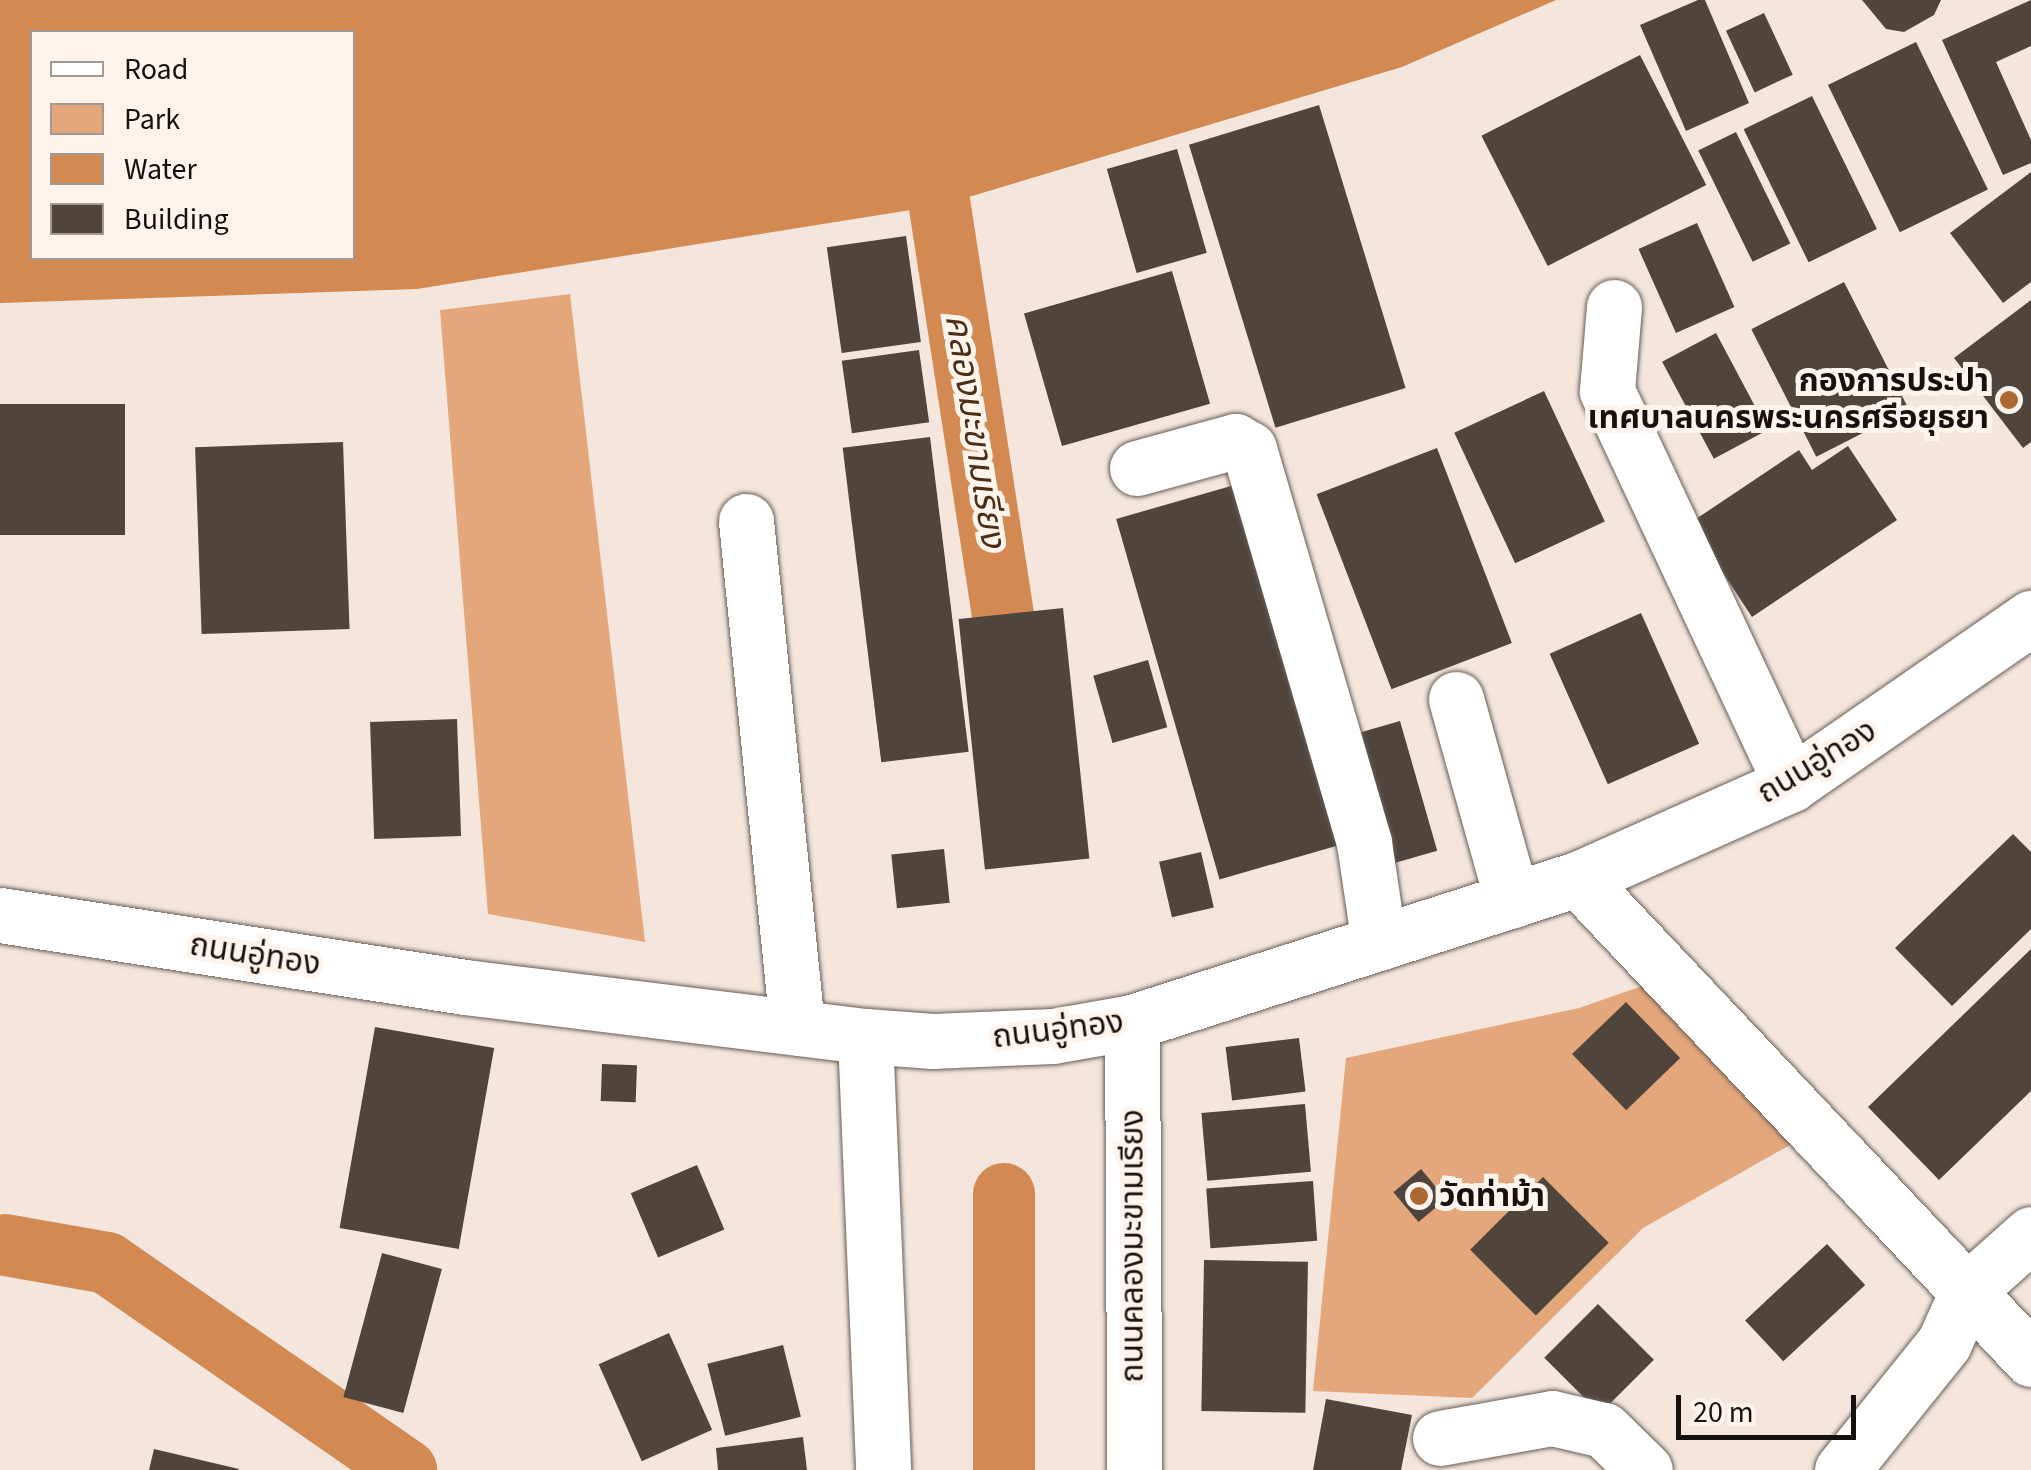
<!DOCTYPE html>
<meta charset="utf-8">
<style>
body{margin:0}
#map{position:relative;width:2031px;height:1470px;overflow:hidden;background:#f4e6dc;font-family:"Source Sans 3","Noto Sans Thai",sans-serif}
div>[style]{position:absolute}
.green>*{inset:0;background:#e3a77b}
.water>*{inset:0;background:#d28a52}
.canal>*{height:62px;margin:-31px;padding:0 31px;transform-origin:31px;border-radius:31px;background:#d28a52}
.building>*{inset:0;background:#50453d;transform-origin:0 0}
.roads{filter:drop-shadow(0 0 2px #685c54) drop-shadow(0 0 2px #685c54)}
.minor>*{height:55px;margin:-27.5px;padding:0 27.5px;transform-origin:27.5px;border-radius:27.5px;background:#fff}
.major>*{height:55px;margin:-27.5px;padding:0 27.5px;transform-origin:27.5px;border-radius:27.5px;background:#fff}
.dots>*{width:28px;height:28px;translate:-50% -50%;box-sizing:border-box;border:5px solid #fff4ec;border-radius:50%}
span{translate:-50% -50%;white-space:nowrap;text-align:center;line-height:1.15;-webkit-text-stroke:10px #fff4ec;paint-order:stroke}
.poi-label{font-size:32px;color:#16110e;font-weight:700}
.right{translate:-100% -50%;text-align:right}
.left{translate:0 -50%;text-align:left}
.street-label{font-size:32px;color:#16110e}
.water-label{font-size:35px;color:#4c2e16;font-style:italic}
.legend{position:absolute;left:30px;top:30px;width:325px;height:230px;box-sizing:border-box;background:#fff4ec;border:2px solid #a29993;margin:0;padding:12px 18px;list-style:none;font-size:30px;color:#16110e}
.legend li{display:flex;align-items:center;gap:20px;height:50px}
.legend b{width:50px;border:2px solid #a29993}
.scale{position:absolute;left:1676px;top:1395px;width:180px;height:45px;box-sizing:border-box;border:5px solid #16110e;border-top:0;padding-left:12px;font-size:30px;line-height:35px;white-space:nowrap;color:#16110e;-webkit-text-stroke:8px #fff4ec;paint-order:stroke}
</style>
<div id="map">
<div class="green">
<div style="clip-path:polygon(570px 294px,645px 942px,488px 914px,440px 310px)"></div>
<div style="clip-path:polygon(1648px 984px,1797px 1141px,1643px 1228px,1472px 1398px,1313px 1391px,1346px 1058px,1579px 1008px)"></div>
</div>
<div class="water">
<div style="clip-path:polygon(evenodd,0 0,1556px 0,1402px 67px,942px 205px,417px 289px,0 303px,0 0,352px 32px,352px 258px,32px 258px,32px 32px,352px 32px)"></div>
</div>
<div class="canal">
<div style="left:908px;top:0;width:707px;rotate:81.22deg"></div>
<div style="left:5px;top:1245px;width:104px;rotate:10deg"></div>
<div style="left:107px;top:1263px;width:364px;rotate:34.7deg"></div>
<div style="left:1004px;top:1470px;width:276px;rotate:-90deg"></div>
</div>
<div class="building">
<div style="clip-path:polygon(1698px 0,1705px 0,1749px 103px,1686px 131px,1640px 25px)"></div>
<div style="clip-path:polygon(1862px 0,1941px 0,1934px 15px,1904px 32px,1886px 29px)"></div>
<div style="clip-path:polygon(2031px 0,2031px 46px,1996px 62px,2031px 140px,2031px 163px,2003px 175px,1942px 40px)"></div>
<div style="left:1764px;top:13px;width:68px;height:42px;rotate:65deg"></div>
<div style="left:1916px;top:42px;width:164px;height:98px;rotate:64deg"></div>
<div style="left:1640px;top:55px;width:146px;height:178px;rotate:63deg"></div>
<div style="left:1812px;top:96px;width:148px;height:76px;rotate:64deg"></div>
<div style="left:1319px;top:105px;width:296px;height:136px;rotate:73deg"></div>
<div style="left:1736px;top:132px;width:124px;height:42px;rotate:64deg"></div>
<div style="left:1177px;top:149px;width:108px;height:73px;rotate:74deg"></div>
<div style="clip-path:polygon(2031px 172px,2031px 282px,2003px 303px,1950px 233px)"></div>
<div style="left:1697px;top:223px;width:92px;height:64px;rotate:66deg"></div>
<div style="left:906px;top:236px;width:107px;height:80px;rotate:82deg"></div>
<div style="left:1172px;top:271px;width:138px;height:154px;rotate:74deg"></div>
<div style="left:1844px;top:282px;width:143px;height:104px;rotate:63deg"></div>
<div style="clip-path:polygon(2031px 300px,2031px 442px,2023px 448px,1954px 358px)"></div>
<div style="left:1716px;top:333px;width:110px;height:61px;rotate:62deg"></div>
<div style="left:919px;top:350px;width:73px;height:78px;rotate:82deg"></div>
<div style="left:1544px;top:391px;width:144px;height:99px;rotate:65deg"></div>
<div style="left:125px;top:404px;width:131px;height:125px;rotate:90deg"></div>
<div style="left:930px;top:437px;width:317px;height:88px;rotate:83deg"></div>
<div style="left:343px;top:442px;width:187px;height:148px;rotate:88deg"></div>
<div style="clip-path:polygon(1848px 446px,1897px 520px,1752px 617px,1690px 523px,1799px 450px,1812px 470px)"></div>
<div style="left:1437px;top:448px;width:209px;height:129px;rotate:69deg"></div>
<div style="left:1245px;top:482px;width:375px;height:134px;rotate:74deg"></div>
<div style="left:1063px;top:608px;width:252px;height:105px;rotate:84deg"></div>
<div style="left:1641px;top:613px;width:143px;height:100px;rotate:66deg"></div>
<div style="left:1148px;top:660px;width:70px;height:57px;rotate:74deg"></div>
<div style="left:457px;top:719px;width:117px;height:87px;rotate:88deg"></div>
<div style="left:1400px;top:721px;width:135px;height:47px;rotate:74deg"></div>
<div style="clip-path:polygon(2013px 834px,2031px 852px,2031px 929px,1952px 1006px,1895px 948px)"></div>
<div style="left:944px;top:849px;width:54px;height:53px;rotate:84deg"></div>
<div style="left:1201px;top:852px;width:57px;height:43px;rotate:77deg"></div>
<div style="clip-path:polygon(2031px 949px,2031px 1091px,1939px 1180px,1868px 1107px)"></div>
<div style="left:1626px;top:1002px;width:78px;height:75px;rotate:46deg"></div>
<div style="left:375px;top:1027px;width:121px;height:204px;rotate:10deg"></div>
<div style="left:1299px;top:1038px;width:54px;height:74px;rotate:83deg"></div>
<div style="left:602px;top:1064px;width:35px;height:37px;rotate:2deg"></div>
<div style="left:1305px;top:1104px;width:68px;height:104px;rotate:85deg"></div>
<div style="left:697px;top:1165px;width:70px;height:72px;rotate:67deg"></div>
<div style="left:1421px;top:1169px;width:39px;height:36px;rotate:50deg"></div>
<div style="left:1543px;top:1177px;width:93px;height:103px;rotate:45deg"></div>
<div style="left:1313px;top:1181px;width:60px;height:107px;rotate:86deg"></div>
<div style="left:1827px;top:1244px;width:56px;height:112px;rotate:47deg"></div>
<div style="left:382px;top:1253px;width:62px;height:149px;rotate:15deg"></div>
<div style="left:1204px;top:1260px;width:104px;height:151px;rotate:1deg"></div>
<div style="left:1598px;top:1304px;width:79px;height:76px;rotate:45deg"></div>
<div style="left:669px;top:1333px;width:106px;height:77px;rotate:66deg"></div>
<div style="left:783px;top:1345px;width:74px;height:78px;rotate:76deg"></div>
<div style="clip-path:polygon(1326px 1399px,1412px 1415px,1401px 1470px,1313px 1470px)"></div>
<div style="clip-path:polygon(803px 1437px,807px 1470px,718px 1470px,716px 1448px)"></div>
<div style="clip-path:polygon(154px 1449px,239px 1469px,238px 1470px,149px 1470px)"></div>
</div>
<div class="roads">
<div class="minor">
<div style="left:1614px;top:307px;width:84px;rotate:94.8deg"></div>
<div style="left:1607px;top:391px;width:434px;rotate:64.9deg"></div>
<div style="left:1137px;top:468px;width:102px;rotate:-15.4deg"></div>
<div style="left:1235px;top:441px;width:16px;rotate:30deg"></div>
<div style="left:1249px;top:449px;width:410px;rotate:73.7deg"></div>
<div style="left:1364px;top:843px;width:101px;rotate:81.5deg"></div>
<div style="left:746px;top:521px;width:509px;rotate:84.24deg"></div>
<div style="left:1456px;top:699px;width:209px;rotate:74.4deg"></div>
<div style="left:1578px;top:879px;width:660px;rotate:46.66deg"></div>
<div style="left:1132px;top:1022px;width:448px;rotate:89.7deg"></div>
<div style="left:865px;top:1036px;width:434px;rotate:87.6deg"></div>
<div style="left:1440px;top:1438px;width:114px;rotate:-10.1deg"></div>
<div style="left:1552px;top:1418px;width:53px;rotate:13deg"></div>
<div style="left:1604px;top:1430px;width:57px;rotate:44.3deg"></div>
<div style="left:1842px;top:1470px;width:163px;rotate:-51.2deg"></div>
<div style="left:1944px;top:1343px;width:58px;rotate:-65.6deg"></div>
<div style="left:1968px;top:1290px;width:84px;rotate:-41.6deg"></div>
</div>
<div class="major">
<div style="left:0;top:915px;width:471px;rotate:8.8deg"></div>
<div style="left:465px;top:987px;width:403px;rotate:7deg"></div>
<div style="left:865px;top:1036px;width:68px;rotate:4.2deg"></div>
<div style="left:933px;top:1041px;width:120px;rotate:-2.4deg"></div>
<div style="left:1053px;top:1036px;width:80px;rotate:-10deg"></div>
<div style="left:1132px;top:1022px;width:468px;rotate:-17.8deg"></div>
<div style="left:1578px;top:879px;width:233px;rotate:-24deg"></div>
<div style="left:1791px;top:784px;width:292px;rotate:-34.7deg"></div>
</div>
</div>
<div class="dots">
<div style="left:2009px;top:400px;background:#aa6834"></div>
<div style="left:1419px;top:1196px;background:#aa6834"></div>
</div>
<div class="poi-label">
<span class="right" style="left:1989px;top:400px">กองการประปา<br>เทศบาลนครพระนครศรีอยุธยา</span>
<span class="left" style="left:1439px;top:1196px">วัดท่าม้า</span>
</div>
<div class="street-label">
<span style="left:1817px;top:762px;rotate:-31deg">ถนนอู่ทอง</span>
<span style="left:255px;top:955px;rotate:9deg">ถนนอู่ทอง</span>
<span style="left:1058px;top:1030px;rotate:-7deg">ถนนอู่ทอง</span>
<span style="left:1133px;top:1246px;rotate:-90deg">ถนนคลองมะขามเรียง</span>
</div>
<div class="water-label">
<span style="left:975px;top:431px;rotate:81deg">คลองมะขามเรียง</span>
</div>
<ul class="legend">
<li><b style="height:12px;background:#fff"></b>Road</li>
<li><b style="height:28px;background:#e3a77b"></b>Park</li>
<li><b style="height:28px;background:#d28a52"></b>Water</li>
<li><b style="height:28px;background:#50453d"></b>Building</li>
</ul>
<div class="scale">20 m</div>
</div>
